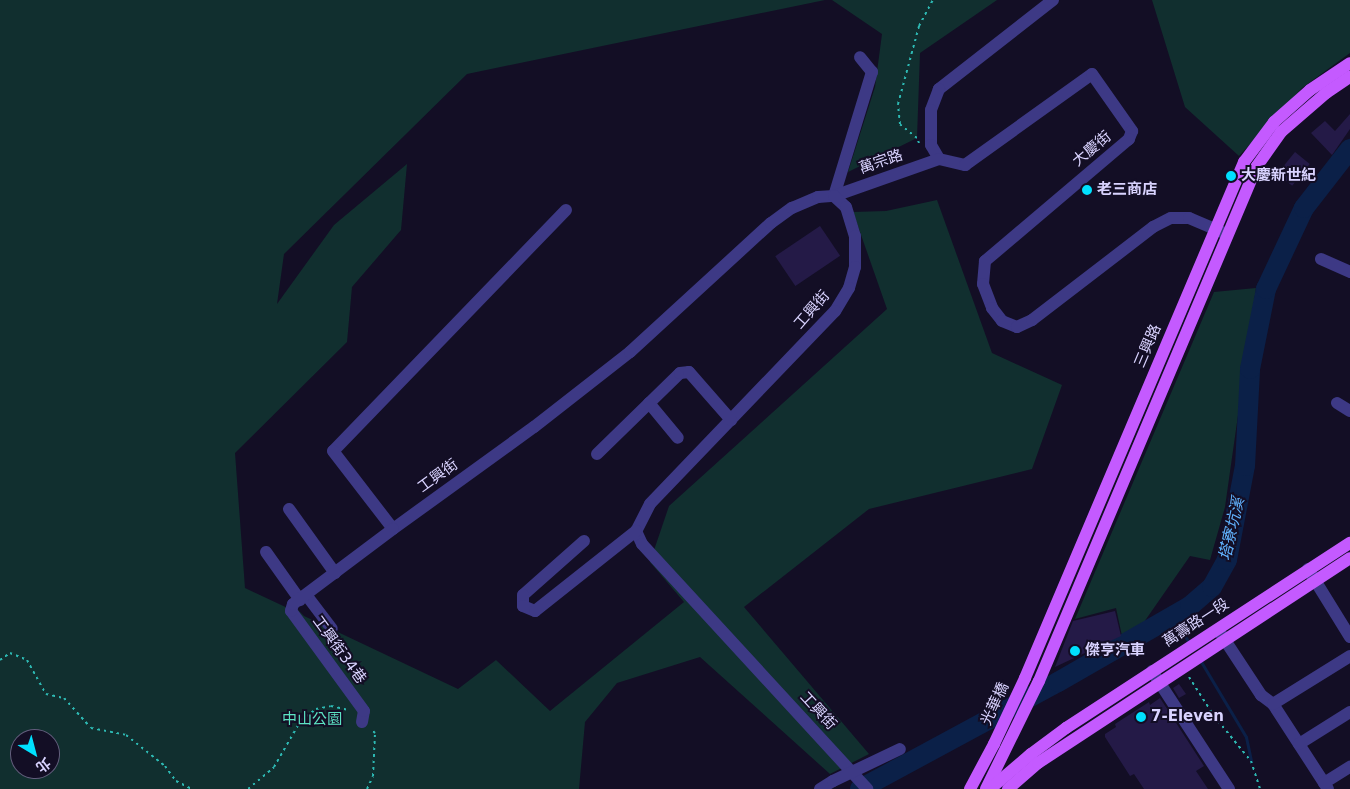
<!DOCTYPE html>
<meta charset="utf-8">
<style>
body{margin:0}
#map{position:relative;width:1350px;height:789px;overflow:hidden;background:#130e25;font-family:"DejaVu Sans","Noto Sans TC",sans-serif}
div>[style]{position:absolute}
.green>*{inset:0;background:#112f2f}
.stream>*{height:3px;margin:-1.5px;padding:0 1.5px;transform-origin:1.5px;border-radius:1.5px;background:#0b2048}
.river>*{height:20px;margin:-10px;padding:0 10px;transform-origin:10px;border-radius:10px;background:#0b2048}
.building>*{inset:0;background:#241a47;transform-origin:0 0}
.path>*{height:2px;margin-top:-1px;transform-origin:0;background:repeating-linear-gradient(90deg,#2db9b3 0 2.5px,transparent 0 6.5px)}
.minor>*{height:12px;margin:-6px;padding:0 6px;transform-origin:6px;border-radius:6px;background:#3d3985}
.major>*{height:12px;margin:-6px;padding:0 6px;transform-origin:6px;border-radius:6px;background:#c45aff}
.dots>*{width:14px;height:14px;translate:-50% -50%;box-sizing:border-box;border:2px solid #130e25;border-radius:50%}
span{translate:-50% -50%;white-space:nowrap;text-align:center;line-height:1.15;-webkit-text-stroke:4px #130e25;paint-order:stroke}
.street-label{font-size:15px;color:#d9d3ff}
.poi-label{font-size:15px;color:#d9d3ff;font-weight:700}
.left{translate:0 -50%;text-align:left}
.park-label{font-size:15px;color:#5ce2c3}
.water-label{font-size:16px;color:#61b3ff;font-style:italic}
.north{position:absolute;left:10px;top:729px;width:50px;height:50px;box-sizing:border-box;background:#130e25;border:1px solid #625d7c;border-radius:50%;rotate:143deg;font-size:14px;font-weight:700;line-height:20px;text-align:center;color:#d9d3ff}
.north::after{content:'';display:block;margin:auto;width:18px;height:22px;background:#00e0fe;clip-path:polygon(50% 0,100% 100%,50% 72%,0 100%)}
</style>
<div id="map">
<div class="green">
<div style="clip-path:polygon(evenodd,0 0,825px 0,467px 74px,284px 254px,277px 304px,334px 225px,407px 164px,401px 230px,352px 287px,347px 342px,235px 453px,245px 588px,294px 611px,296px 608px,304px 616px,458px 689px,496px 660px,550px 711px,684px 602px,650px 562px,669px 506px,887px 309px,853px 212px,886px 211px,937px 200px,992px 353px,1062px 385px,1032px 469px,869px 509px,744px 607px,869px 754px,830px 774px,700px 657px,617px 683px,585px 722px,579px 789px,0 789px,0 0,20px 739px,50px 739px,50px 769px,20px 769px,20px 739px)"></div>
<div style="clip-path:polygon(832px 0,997px 0,920px 53px,917px 138px,848px 172px,875px 87px,882px 34px)"></div>
<div style="clip-path:polygon(1152px 0,1350px 0,1350px 53px,1302px 88px,1239px 156px,1185px 107px)"></div>
<div style="clip-path:polygon(1256px 288px,1225px 507px,1210px 560px,1190px 556px,1142px 625px,1122px 636px,1116px 608px,1075px 619px,1214px 292px)"></div>
</div>
<div class="stream">
<div style="left:1173px;top:616px;width:33px;rotate:59deg"></div>
<div style="left:1200px;top:660px;width:90px;rotate:59.1deg"></div>
<div style="left:1246px;top:737px;width:25px;rotate:78deg"></div>
</div>
<div class="river">
<div style="left:860px;top:789px;width:225px;rotate:-28.4deg"></div>
<div style="left:1058px;top:682px;width:152px;rotate:-29.9deg"></div>
<div style="left:1190px;top:606px;width:29px;rotate:-41deg"></div>
<div style="left:1212px;top:587px;width:31px;rotate:-61deg"></div>
<div style="left:1227px;top:560px;width:96px;rotate:-79.2deg"></div>
<div style="left:1245px;top:466px;width:97px;rotate:-87deg"></div>
<div style="left:1250px;top:369px;width:82px;rotate:-78.7deg"></div>
<div style="left:1266px;top:289px;width:89px;rotate:-64.9deg"></div>
<div style="left:1304px;top:208px;width:75px;rotate:-52.1deg"></div>
</div>
<div class="building">
<div style="clip-path:polygon(1350px 114px,1350px 129px,1332px 155px,1311px 133px,1325px 121px,1335px 131px)"></div>
<div style="left:1295px;top:152px;width:19px;height:28px;rotate:39deg"></div>
<div style="left:820px;top:226px;width:36px;height:54px;rotate:56deg"></div>
<div style="clip-path:polygon(1115px 611px,1121px 636px,1055px 667px,1073px 621px)"></div>
<div style="clip-path:polygon(1179px 684px,1186px 694px,1179px 698px,1173px 688px)"></div>
<div style="clip-path:polygon(1160px 698px,1204px 766px,1196px 771px,1208px 789px,1144px 789px,1134px 774px,1130px 776px,1105px 737px,1105px 734px,1116px 727px,1115px 724px,1149px 702px,1150px 705px)"></div>
</div>
<div class="path">
<div style="left:919px;top:143px;width:5px;rotate:-112deg"></div>
<div style="left:917px;top:138px;width:22px;rotate:-141deg"></div>
<div style="left:900px;top:124px;width:20px;rotate:-96deg"></div>
<div style="left:898px;top:104px;width:81px;rotate:-74.9deg"></div>
<div style="left:919px;top:26px;width:30px;rotate:-62deg"></div>
<div style="left:0;top:660px;width:12px;rotate:-35deg"></div>
<div style="left:10px;top:653px;width:18px;rotate:22deg"></div>
<div style="left:27px;top:660px;width:39px;rotate:61deg"></div>
<div style="left:46px;top:694px;width:18px;rotate:13deg"></div>
<div style="left:64px;top:698px;width:40px;rotate:48deg"></div>
<div style="left:91px;top:728px;width:36px;rotate:11deg"></div>
<div style="left:126px;top:735px;width:50px;rotate:38.5deg"></div>
<div style="left:165px;top:766px;width:19px;rotate:54deg"></div>
<div style="left:176px;top:781px;width:18px;rotate:27deg"></div>
<div style="left:1189px;top:677px;width:46px;rotate:57.3deg"></div>
<div style="left:1214px;top:716px;width:58px;rotate:50.6deg"></div>
<div style="left:1251px;top:761px;width:29px;rotate:72deg"></div>
<div style="left:248px;top:789px;width:34px;rotate:-40deg"></div>
<div style="left:274px;top:767px;width:54px;rotate:-60.1deg"></div>
<div style="left:301px;top:720px;width:19px;rotate:-36deg"></div>
<div style="left:316px;top:709px;width:15px;rotate:-11deg"></div>
<div style="left:331px;top:706px;width:18px;rotate:13deg"></div>
<div style="left:367px;top:789px;width:14px;rotate:-65deg"></div>
<div style="left:373px;top:776px;width:43px;rotate:-87.3deg"></div>
<div style="left:375px;top:733px;width:6px;rotate:-135deg"></div>
</div>
<div class="minor">
<div style="left:1053px;top:0;width:145px;rotate:142deg"></div>
<div style="left:939px;top:89px;width:22px;rotate:111deg"></div>
<div style="left:931px;top:110px;width:35px;rotate:90deg"></div>
<div style="left:931px;top:145px;width:16px;rotate:60deg"></div>
<div style="left:939px;top:159px;width:27px;rotate:13deg"></div>
<div style="left:965px;top:165px;width:156px;rotate:-35.6deg"></div>
<div style="left:1092px;top:74px;width:70px;rotate:54.9deg"></div>
<div style="left:1132px;top:131px;width:9px;rotate:111deg"></div>
<div style="left:1129px;top:139px;width:189px;rotate:139.7deg"></div>
<div style="left:985px;top:261px;width:23px;rotate:95deg"></div>
<div style="left:983px;top:284px;width:26px;rotate:69deg"></div>
<div style="left:992px;top:308px;width:16px;rotate:52deg"></div>
<div style="left:1002px;top:321px;width:16px;rotate:22deg"></div>
<div style="left:1017px;top:327px;width:17px;rotate:-25deg"></div>
<div style="left:1032px;top:320px;width:153px;rotate:-37.5deg"></div>
<div style="left:1153px;top:227px;width:20px;rotate:-27deg"></div>
<div style="left:1171px;top:218px;width:18px"></div>
<div style="left:1189px;top:218px;width:39px;rotate:23deg"></div>
<div style="left:834px;top:196px;width:130px;rotate:-73deg"></div>
<div style="left:872px;top:72px;width:19px;rotate:-129deg"></div>
<div style="left:834px;top:196px;width:111px;rotate:-19.4deg"></div>
<div style="left:566px;top:210px;width:335px;rotate:134deg"></div>
<div style="left:333px;top:451px;width:98px;rotate:52.4deg"></div>
<div style="left:393px;top:529px;width:174px;rotate:-35.9deg"></div>
<div style="left:534px;top:427px;width:122px;rotate:-38deg"></div>
<div style="left:630px;top:352px;width:191px;rotate:-42.5deg"></div>
<div style="left:771px;top:223px;width:26px;rotate:-36deg"></div>
<div style="left:792px;top:208px;width:28px;rotate:-23deg"></div>
<div style="left:818px;top:197px;width:16px;rotate:-4deg"></div>
<div style="left:834px;top:196px;width:16px;rotate:43deg"></div>
<div style="left:846px;top:207px;width:30px;rotate:73deg"></div>
<div style="left:855px;top:236px;width:31px;rotate:90deg"></div>
<div style="left:855px;top:267px;width:22px;rotate:106deg"></div>
<div style="left:849px;top:288px;width:27px;rotate:121deg"></div>
<div style="left:835px;top:311px;width:267px;rotate:133.8deg"></div>
<div style="left:650px;top:504px;width:30px;rotate:117deg"></div>
<div style="left:636px;top:531px;width:14px;rotate:65deg"></div>
<div style="left:642px;top:544px;width:333px;rotate:47.4deg"></div>
<div style="left:1321px;top:259px;width:32px;rotate:24deg"></div>
<div style="left:649px;top:403px;width:45px;rotate:50.4deg"></div>
<div style="left:1337px;top:403px;width:15px;rotate:32deg"></div>
<div style="left:597px;top:454px;width:116px;rotate:-44.3deg"></div>
<div style="left:680px;top:373px;width:9px;rotate:-6deg"></div>
<div style="left:689px;top:372px;width:64px;rotate:48.8deg"></div>
<div style="left:289px;top:509px;width:79px;rotate:54.3deg"></div>
<div style="left:584px;top:541px;width:81px;rotate:138.5deg"></div>
<div style="left:523px;top:595px;width:11px;rotate:90deg"></div>
<div style="left:523px;top:606px;width:13px;rotate:23deg"></div>
<div style="left:535px;top:611px;width:129px;rotate:-38.4deg"></div>
<div style="left:266px;top:552px;width:59px;rotate:54.7deg"></div>
<div style="left:1308px;top:569px;width:80px;rotate:58.3deg"></div>
<div style="left:307px;top:596px;width:41px;rotate:52.9deg"></div>
<div style="left:1219px;top:631px;width:77px;rotate:56.7deg"></div>
<div style="left:1261px;top:695px;width:15px;rotate:37deg"></div>
<div style="left:1273px;top:704px;width:101px;rotate:57.1deg"></div>
<div style="left:1152px;top:671px;width:141px;rotate:56.9deg"></div>
<div style="left:1273px;top:704px;width:91px;rotate:-31.9deg"></div>
<div style="left:362px;top:722px;width:11px;rotate:-80deg"></div>
<div style="left:364px;top:711px;width:124px;rotate:-126.1deg"></div>
<div style="left:291px;top:611px;width:7px;rotate:-74deg"></div>
<div style="left:293px;top:604px;width:125px;rotate:-36.9deg"></div>
<div style="left:1299px;top:744px;width:60px;rotate:-32.1deg"></div>
<div style="left:1324px;top:783px;width:31px;rotate:-32deg"></div>
<div style="left:820px;top:789px;width:15px;rotate:-32deg"></div>
<div style="left:833px;top:781px;width:74px;rotate:-25.5deg"></div>
</div>
<div class="major">
<div style="left:970px;top:789px;width:51px;rotate:-61.9deg"></div>
<div style="left:994px;top:744px;width:73px;rotate:-64.8deg"></div>
<div style="left:1025px;top:678px;width:561px;rotate:-67deg"></div>
<div style="left:1244px;top:162px;width:50px;rotate:-53.1deg"></div>
<div style="left:1274px;top:122px;width:48px;rotate:-41.6deg"></div>
<div style="left:1310px;top:90px;width:48px;rotate:-34deg"></div>
<div style="left:986px;top:789px;width:120px;rotate:-63.9deg"></div>
<div style="left:1039px;top:681px;width:559px;rotate:-67.06deg"></div>
<div style="left:1257px;top:166px;width:42px;rotate:-54.8deg"></div>
<div style="left:1281px;top:132px;width:60px;rotate:-40.9deg"></div>
<div style="left:1326px;top:93px;width:29px;rotate:-34deg"></div>
<div style="left:990px;top:789px;width:54px;rotate:-40.5deg"></div>
<div style="left:1031px;top:754px;width:44px;rotate:-36.6deg"></div>
<div style="left:1066px;top:728px;width:339px;rotate:-33.1deg"></div>
<div style="left:1008px;top:789px;width:40px;rotate:-41deg"></div>
<div style="left:1038px;top:763px;width:373px;rotate:-33.3deg"></div>
</div>
<div class="dots">
<div style="left:1231px;top:176px;background:#00e0fe"></div>
<div style="left:1087px;top:190px;background:#00e0fe"></div>
<div style="left:1075px;top:651px;background:#00e0fe"></div>
<div style="left:1141px;top:717px;background:#00e0fe"></div>
</div>
<div class="street-label">
<span style="left:1092px;top:149px;rotate:-40deg">大慶街</span>
<span style="left:881px;top:162px;rotate:-19deg">萬宗路</span>
<span style="left:812px;top:310px;rotate:-49deg">工興街</span>
<span style="left:1148px;top:346px;rotate:-67deg">三興路</span>
<span style="left:438px;top:476px;rotate:-36deg">工興街</span>
<span style="left:1196px;top:623px;rotate:-33deg">萬壽路一段</span>
<span style="left:339px;top:650px;rotate:54deg">工興街34巷</span>
<span style="left:995px;top:704px;rotate:-65deg">光華橋</span>
<span style="left:818px;top:711px;rotate:47deg">工興街</span>
</div>
<div class="poi-label">
<span class="left" style="left:1241px;top:176px">大慶新世紀</span>
<span class="left" style="left:1097px;top:190px">老三商店</span>
<span class="left" style="left:1085px;top:651px">傑亨汽車</span>
<span class="left" style="left:1151px;top:717px">7-Eleven</span>
</div>
<div class="park-label">
<span style="left:312px;top:720px">中山公園</span>
</div>
<div class="water-label">
<span style="left:1232px;top:529px;rotate:-77deg">塔寮坑溪</span>
</div>
<div class="north">北</div>
</div>
